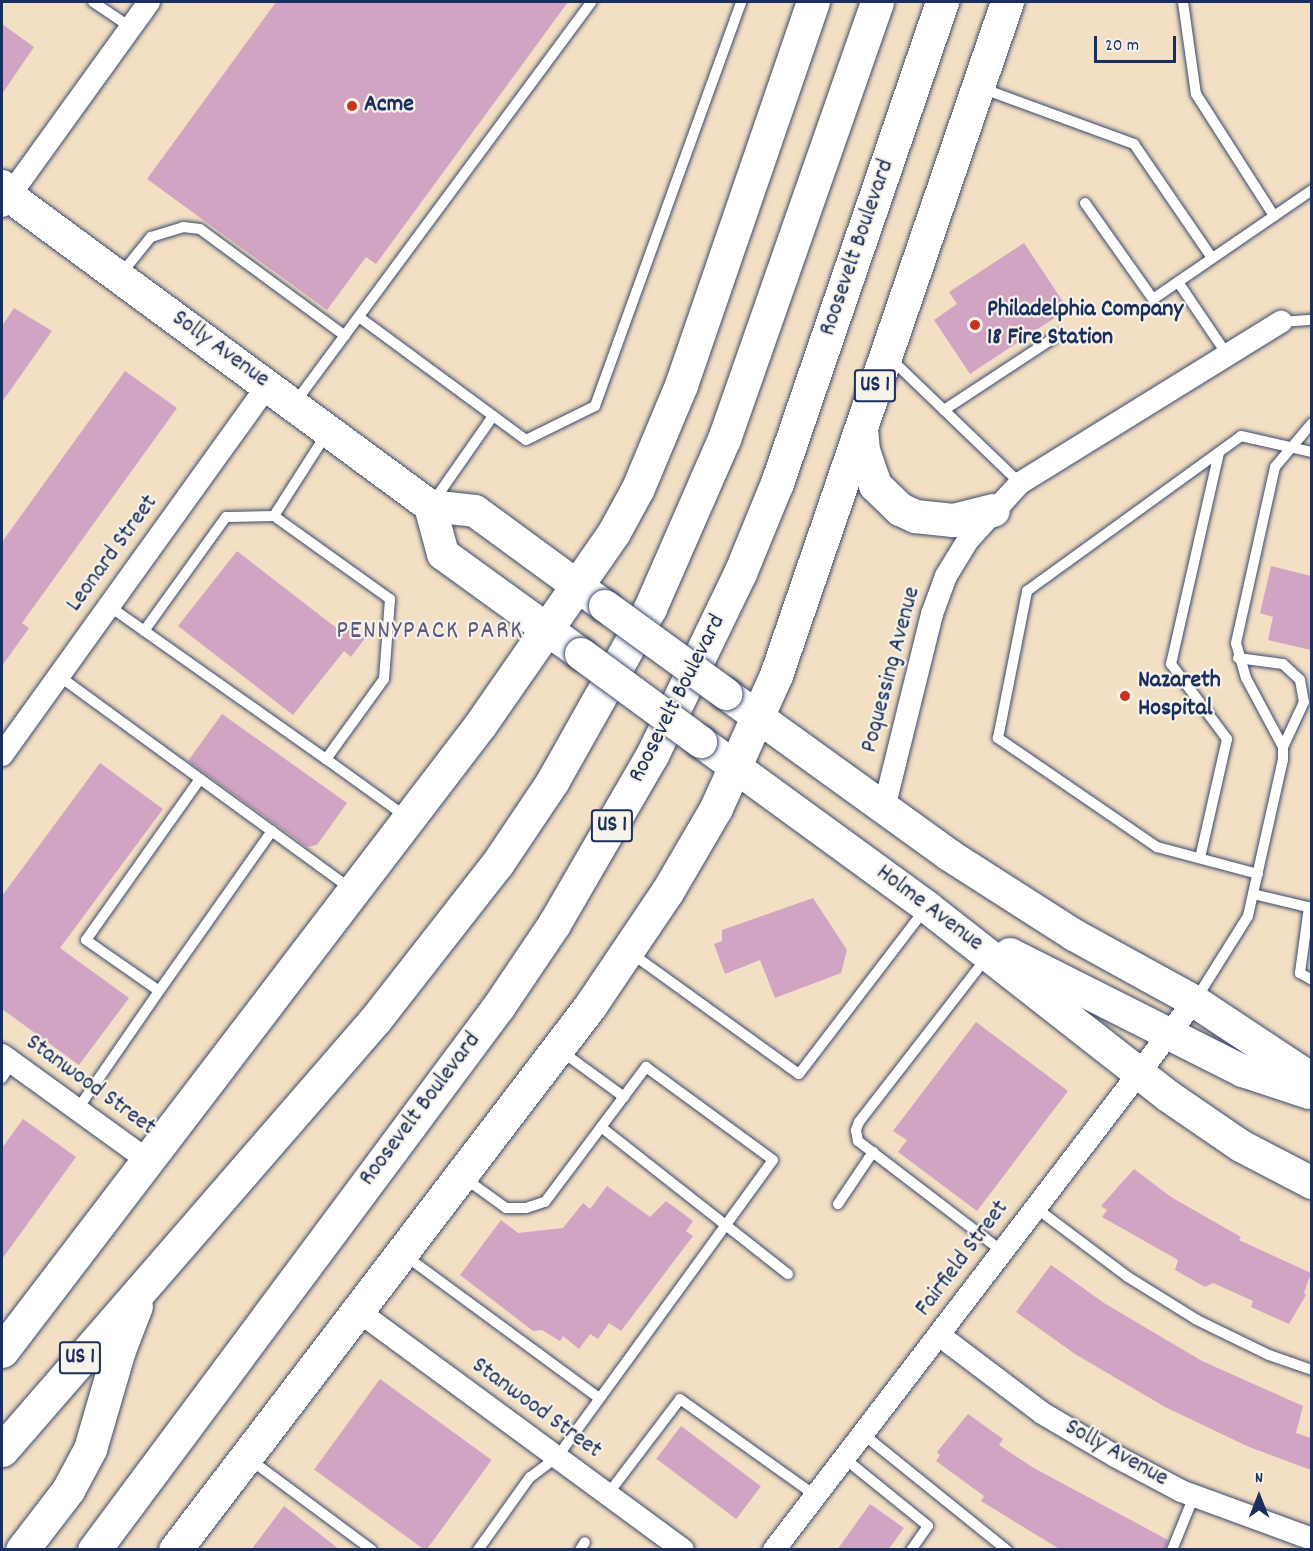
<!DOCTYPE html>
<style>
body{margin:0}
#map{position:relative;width:1313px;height:1551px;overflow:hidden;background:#f3dfc3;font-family:Dekko,sans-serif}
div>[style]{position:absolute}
.building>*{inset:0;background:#d2a4c3;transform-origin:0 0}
.roads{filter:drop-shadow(0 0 2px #3b496d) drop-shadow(0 0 2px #3b496d)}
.lane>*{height:10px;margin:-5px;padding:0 5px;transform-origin:5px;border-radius:5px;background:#fff}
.street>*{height:22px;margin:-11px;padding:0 11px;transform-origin:11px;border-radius:11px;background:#fff}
.secondary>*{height:32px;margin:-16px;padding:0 16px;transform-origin:16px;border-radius:16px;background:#fff}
.highway>*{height:33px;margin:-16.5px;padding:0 16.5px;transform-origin:16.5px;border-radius:16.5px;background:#fff}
.bridges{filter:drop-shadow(0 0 2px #3b496d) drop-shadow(0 0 2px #3b496d)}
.secondary-bridge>*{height:32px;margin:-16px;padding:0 16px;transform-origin:16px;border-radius:16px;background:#fff}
.dots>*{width:16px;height:16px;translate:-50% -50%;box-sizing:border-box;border:3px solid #f7f3e8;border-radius:50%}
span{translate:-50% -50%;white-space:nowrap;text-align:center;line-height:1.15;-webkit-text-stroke:4.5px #f7f3e8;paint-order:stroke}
.shield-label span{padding:2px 4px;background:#f7f3e8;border:2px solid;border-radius:4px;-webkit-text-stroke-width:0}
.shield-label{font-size:22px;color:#1b2f5e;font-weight:700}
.poi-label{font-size:24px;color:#1b2f5e;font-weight:700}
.left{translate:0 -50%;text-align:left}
.street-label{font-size:24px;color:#1b2f5e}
.neighbourhood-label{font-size:26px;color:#5b5881;letter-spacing:1.5px}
.frame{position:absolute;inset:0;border:3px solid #1b2f5e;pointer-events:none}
.north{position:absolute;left:1229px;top:1467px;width:60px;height:60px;-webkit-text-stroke:4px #f7f3e8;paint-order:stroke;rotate:0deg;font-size:16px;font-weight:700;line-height:24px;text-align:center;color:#1b2f5e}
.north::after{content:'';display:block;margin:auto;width:21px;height:27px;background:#1b2f5e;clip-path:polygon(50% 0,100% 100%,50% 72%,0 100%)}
.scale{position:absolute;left:1094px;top:36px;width:82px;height:27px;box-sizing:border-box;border:3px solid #1b2f5e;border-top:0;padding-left:8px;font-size:18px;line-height:21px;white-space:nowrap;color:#1b2f5e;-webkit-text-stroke:4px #f7f3e8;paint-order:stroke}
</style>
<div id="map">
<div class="building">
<div style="clip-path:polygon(276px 2px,568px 2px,376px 264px,366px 257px,327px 310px,147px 179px)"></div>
<div style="clip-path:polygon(2px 24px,34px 47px,2px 94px)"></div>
<div style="clip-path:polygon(1024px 243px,1068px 309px,970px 374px,934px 320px,957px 304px,949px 292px)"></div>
<div style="clip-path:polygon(14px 308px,52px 331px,2px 402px,2px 326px)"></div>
<div style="clip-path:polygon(125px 371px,177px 408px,22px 623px,29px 628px,2px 666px,2px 542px)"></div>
<div style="clip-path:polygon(237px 551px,339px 630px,346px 621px,366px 637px,351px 657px,344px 651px,293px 715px,178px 626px)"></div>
<div style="clip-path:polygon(1271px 566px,1311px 576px,1311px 650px,1268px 640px,1273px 617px,1260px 613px)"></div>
<div style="clip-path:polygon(222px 714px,347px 803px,317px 845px,307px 847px,188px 761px)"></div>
<div style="clip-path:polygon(100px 763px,163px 809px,60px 948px,129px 998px,79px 1065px,2px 1009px,2px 896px)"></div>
<div style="clip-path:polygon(813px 898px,847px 950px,841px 973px,775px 998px,760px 960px,725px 974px,714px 944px,722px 941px,722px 930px)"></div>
<div style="clip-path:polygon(976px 1022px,1068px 1091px,977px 1211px,898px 1152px,907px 1140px,893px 1131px)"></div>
<div style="clip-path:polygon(23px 1119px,76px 1157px,2px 1259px,2px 1148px)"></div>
<div style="clip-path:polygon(1134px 1169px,1171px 1197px,1241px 1237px,1239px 1240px,1311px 1273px,1304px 1293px,1306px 1295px,1289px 1324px,1251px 1307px,1253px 1301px,1213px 1283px,1205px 1287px,1175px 1270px,1178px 1260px,1102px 1217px,1107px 1210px,1101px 1206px)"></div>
<div style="clip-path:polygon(607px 1186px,650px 1217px,666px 1201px,693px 1221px,686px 1231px,693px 1236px,621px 1331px,609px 1323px,598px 1339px,590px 1334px,579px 1349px,563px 1336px,560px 1341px,542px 1330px,533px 1331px,460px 1275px,501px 1220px,518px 1233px,563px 1228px,583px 1203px,590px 1209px)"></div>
<div style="clip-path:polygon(1051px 1265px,1104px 1303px,1202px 1361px,1303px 1406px,1296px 1433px,1311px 1438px,1311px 1470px,1249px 1447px,1165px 1407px,1075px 1354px,1016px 1312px)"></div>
<div style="left:380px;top:1379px;width:138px;height:112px;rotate:36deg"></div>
<div style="clip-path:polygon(968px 1414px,1003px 1439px,999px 1445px,1032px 1467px,1168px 1540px,1165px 1550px,1061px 1550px,981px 1501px,984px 1496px,936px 1461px,940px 1455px,937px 1452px)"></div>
<div style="left:681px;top:1426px;width:100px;height:41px;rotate:37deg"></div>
<div style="clip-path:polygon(870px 1504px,904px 1528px,888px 1550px,837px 1550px)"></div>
<div style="clip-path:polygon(284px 1506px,340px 1550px,251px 1550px)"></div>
</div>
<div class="roads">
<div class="lane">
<div style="left:93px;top:2px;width:45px;rotate:34deg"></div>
<div style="left:1183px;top:2px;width:93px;rotate:82deg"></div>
<div style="left:1196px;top:94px;width:145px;rotate:57.4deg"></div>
<div style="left:981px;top:88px;width:163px;rotate:20.1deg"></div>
<div style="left:1134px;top:144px;width:138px;rotate:55.6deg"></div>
<div style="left:1085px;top:203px;width:118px;rotate:54.7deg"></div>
<div style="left:1153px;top:299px;width:193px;rotate:-34.4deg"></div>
<div style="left:121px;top:274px;width:48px;rotate:-51deg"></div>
<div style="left:151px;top:237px;width:34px;rotate:-17deg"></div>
<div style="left:183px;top:227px;width:17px;rotate:7deg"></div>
<div style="left:200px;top:229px;width:180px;rotate:36.4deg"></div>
<div style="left:1178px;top:282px;width:86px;rotate:55.9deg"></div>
<div style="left:359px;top:317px;width:207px;rotate:36.4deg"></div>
<div style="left:526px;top:440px;width:77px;rotate:-26.2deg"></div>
<div style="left:595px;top:406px;width:430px;rotate:-70.1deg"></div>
<div style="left:1281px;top:322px;width:31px;rotate:-4deg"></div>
<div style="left:891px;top:359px;width:179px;rotate:43.9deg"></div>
<div style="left:294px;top:404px;width:500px;rotate:-53.5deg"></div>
<div style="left:944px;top:410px;width:136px;rotate:-33.3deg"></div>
<div style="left:327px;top:433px;width:98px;rotate:122.6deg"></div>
<div style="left:274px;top:516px;width:143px;rotate:35.6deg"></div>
<div style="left:390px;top:599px;width:80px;rotate:94.3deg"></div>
<div style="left:384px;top:679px;width:99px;rotate:125.9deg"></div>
<div style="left:326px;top:759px;width:97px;rotate:35.8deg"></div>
<div style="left:433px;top:502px;width:105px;rotate:-55.1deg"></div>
<div style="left:109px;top:606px;width:266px;rotate:35.2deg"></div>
<div style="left:144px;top:631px;width:140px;rotate:-54.3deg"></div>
<div style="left:226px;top:517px;width:48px;rotate:-1.2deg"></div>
<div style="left:1238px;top:658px;width:45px;rotate:7.6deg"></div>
<div style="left:1283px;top:664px;width:23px;rotate:43deg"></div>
<div style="left:1300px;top:680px;width:22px;rotate:80deg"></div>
<div style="left:1304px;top:702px;width:50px;rotate:115deg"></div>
<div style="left:59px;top:676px;width:363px;rotate:36.1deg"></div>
<div style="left:200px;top:779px;width:197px;rotate:125.3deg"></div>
<div style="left:86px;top:940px;width:89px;rotate:34.9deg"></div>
<div style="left:159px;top:991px;width:196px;rotate:-54.8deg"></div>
<div style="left:1200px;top:858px;width:122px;rotate:-77.2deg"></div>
<div style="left:1227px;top:739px;width:94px;rotate:-126.7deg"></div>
<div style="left:1171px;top:664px;width:217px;rotate:-77.2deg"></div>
<div style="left:1258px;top:874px;width:105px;rotate:-165deg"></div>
<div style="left:1157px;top:847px;width:193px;rotate:-145.6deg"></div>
<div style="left:998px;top:738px;width:150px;rotate:-78.8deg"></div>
<div style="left:1027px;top:591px;width:264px;rotate:-35.9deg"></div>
<div style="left:1241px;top:436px;width:73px;rotate:12.7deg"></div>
<div style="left:1253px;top:894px;width:61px;rotate:13.3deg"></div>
<div style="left:1309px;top:907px;width:67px;rotate:97.8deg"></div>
<div style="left:1300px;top:973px;width:14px;rotate:30deg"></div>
<div style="left:631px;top:953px;width:207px;rotate:35.8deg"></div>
<div style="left:799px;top:1074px;width:209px;rotate:-52.6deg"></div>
<div style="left:987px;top:957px;width:209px;rotate:127.8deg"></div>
<div style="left:859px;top:1122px;width:9px;rotate:111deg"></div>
<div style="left:856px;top:1130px;width:11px;rotate:80deg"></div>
<div style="left:858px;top:1141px;width:181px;rotate:37.4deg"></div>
<div style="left:1196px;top:999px;width:98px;rotate:-57.9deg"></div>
<div style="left:1248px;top:916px;width:160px;rotate:-77.4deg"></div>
<div style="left:1283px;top:760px;width:13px;rotate:-90deg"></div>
<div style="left:1283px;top:747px;width:78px;rotate:-118.2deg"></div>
<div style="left:1246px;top:678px;width:36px;rotate:-106deg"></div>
<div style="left:1236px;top:643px;width:180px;rotate:-77.5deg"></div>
<div style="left:1275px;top:467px;width:57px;rotate:-49.9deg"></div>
<div style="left:561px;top:1051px;width:78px;rotate:36.1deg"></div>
<div style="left:2px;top:1078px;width:18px;rotate:-56deg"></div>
<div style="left:77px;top:1110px;width:145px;rotate:-55.4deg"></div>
<div style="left:601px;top:1127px;width:238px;rotate:38.2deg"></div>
<div style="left:463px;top:1177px;width:53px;rotate:35.8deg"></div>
<div style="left:506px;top:1208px;width:20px"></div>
<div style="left:526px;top:1208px;width:20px;rotate:-18deg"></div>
<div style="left:545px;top:1202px;width:169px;rotate:-53.2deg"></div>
<div style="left:646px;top:1067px;width:157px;rotate:36.2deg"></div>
<div style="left:773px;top:1160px;width:367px;rotate:126deg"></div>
<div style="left:557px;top:1457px;width:34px;rotate:143deg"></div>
<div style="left:530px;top:1477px;width:90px;rotate:125.5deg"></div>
<div style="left:838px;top:1204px;width:63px;rotate:-56.1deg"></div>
<div style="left:1036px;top:1208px;width:115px;rotate:36.9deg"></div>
<div style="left:1128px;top:1277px;width:81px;rotate:31.9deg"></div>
<div style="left:1197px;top:1320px;width:80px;rotate:25.9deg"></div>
<div style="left:1269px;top:1355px;width:46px;rotate:19.2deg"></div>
<div style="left:403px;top:1254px;width:243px;rotate:36.3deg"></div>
<div style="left:863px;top:1434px;width:185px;rotate:38.9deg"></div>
<div style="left:248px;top:1458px;width:154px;rotate:36.6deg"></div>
<div style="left:844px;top:1458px;width:108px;rotate:39deg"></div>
<div style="left:928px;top:1526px;width:29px;rotate:125deg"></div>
<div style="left:608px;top:1494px;width:119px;rotate:-52.8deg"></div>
<div style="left:680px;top:1399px;width:167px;rotate:35.5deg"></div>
<div style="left:580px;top:1550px;width:9px;rotate:-58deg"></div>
<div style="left:1172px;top:1550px;width:58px;rotate:-67.8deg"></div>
</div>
<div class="street">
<div style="left:2px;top:206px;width:251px;rotate:-54.2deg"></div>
<div style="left:2px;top:755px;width:457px;rotate:-54.3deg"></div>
<div style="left:884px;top:808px;width:200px;rotate:-76.1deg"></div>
<div style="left:932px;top:614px;width:40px;rotate:-69.8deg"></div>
<div style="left:946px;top:576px;width:42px;rotate:-58.6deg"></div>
<div style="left:968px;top:540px;width:77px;rotate:-47.6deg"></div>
<div style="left:1020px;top:483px;width:307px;rotate:-31.7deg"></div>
<div style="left:2px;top:1055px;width:179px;rotate:35.9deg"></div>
<div style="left:358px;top:1311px;width:403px;rotate:36.3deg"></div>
<div style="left:939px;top:1335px;width:129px;rotate:37.1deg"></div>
<div style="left:1042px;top:1413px;width:85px;rotate:30.5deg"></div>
<div style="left:1115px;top:1456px;width:75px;rotate:27.9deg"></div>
<div style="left:1181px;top:1491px;width:140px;rotate:20.1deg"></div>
<div style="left:774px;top:1550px;width:691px;rotate:-52.58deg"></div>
</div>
<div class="secondary">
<div style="left:2px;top:186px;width:12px;rotate:55deg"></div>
<div style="left:9px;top:196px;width:523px;rotate:36.37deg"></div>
<div style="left:430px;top:506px;width:45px;rotate:6.3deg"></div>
<div style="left:475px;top:511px;width:161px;rotate:36.2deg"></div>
<div style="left:430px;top:506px;width:50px;rotate:74.8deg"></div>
<div style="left:443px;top:554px;width:170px;rotate:35.9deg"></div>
<div style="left:726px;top:694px;width:275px;rotate:35.8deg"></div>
<div style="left:949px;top:855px;width:148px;rotate:32.6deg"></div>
<div style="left:1074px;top:935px;width:137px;rotate:28.8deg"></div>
<div style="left:1194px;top:1001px;width:141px;rotate:33.5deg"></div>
<div style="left:701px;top:742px;width:280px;rotate:36.1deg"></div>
<div style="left:927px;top:907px;width:306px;rotate:38.1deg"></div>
<div style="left:1168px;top:1096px;width:88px;rotate:34.4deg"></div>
<div style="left:1241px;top:1146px;width:80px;rotate:27.5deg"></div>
<div style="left:1010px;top:954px;width:261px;rotate:26.7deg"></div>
<div style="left:1243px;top:1071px;width:70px;rotate:18.4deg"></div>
</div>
<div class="highway">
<div style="left:861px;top:428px;width:22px;rotate:85deg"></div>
<div style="left:863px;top:450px;width:37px;rotate:71deg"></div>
<div style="left:875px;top:485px;width:35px;rotate:44deg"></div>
<div style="left:900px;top:509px;width:17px;rotate:25deg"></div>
<div style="left:915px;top:516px;width:38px;rotate:6deg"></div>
<div style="left:953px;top:520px;width:41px;rotate:-14deg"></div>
<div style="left:2px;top:1351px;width:788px;rotate:-52.64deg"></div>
<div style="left:480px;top:725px;width:235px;rotate:-55.2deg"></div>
<div style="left:614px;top:532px;width:50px;rotate:-61.4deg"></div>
<div style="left:638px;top:488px;width:112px;rotate:-67.3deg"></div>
<div style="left:681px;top:385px;width:405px;rotate:-71deg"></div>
<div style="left:2px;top:1450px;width:569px;rotate:-49.06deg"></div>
<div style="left:375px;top:1020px;width:198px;rotate:-52deg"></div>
<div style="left:497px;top:864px;width:99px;rotate:-56.1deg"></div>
<div style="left:552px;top:782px;width:200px;rotate:-60.6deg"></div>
<div style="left:650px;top:608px;width:184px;rotate:-66.4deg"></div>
<div style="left:724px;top:439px;width:463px;rotate:-70.7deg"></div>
<div style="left:22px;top:1550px;width:76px;rotate:-52.5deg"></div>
<div style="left:68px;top:1490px;width:47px;rotate:-61.8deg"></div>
<div style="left:90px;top:1449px;width:103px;rotate:-73.7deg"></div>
<div style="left:119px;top:1350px;width:47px;rotate:-68.9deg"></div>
<div style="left:94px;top:1550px;width:677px;rotate:-53.35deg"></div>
<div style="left:498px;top:1007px;width:100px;rotate:-56deg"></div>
<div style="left:554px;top:924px;width:195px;rotate:-59.9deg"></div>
<div style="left:652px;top:755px;width:202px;rotate:-64.2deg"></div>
<div style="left:740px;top:573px;width:97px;rotate:-67.7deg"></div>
<div style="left:777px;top:483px;width:509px;rotate:-71.07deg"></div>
<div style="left:175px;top:1550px;width:684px;rotate:-52.66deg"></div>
<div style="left:590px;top:1006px;width:138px;rotate:-56deg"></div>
<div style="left:667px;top:892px;width:97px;rotate:-59.7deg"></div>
<div style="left:716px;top:808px;width:146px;rotate:-65.7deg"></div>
<div style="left:776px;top:675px;width:712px;rotate:-71.06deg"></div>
</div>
</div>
<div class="bridges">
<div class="secondary-bridge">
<div style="left:605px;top:606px;width:150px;rotate:36deg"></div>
<div style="left:581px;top:654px;width:149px;rotate:36.3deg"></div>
</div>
</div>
<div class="dots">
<div style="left:352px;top:106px;background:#c8321e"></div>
<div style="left:975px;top:325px;background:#c8321e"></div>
<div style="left:1125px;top:696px;background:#c8321e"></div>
</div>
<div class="shield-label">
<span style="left:875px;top:386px">US 1</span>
<span style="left:612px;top:826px">US 1</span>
<span style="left:80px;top:1358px">US 1</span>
</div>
<div class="poi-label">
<span class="left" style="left:364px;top:106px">Acme</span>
<span class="left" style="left:987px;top:325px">Philadelphia Company<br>18 Fire Station</span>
<span class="left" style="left:1138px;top:696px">Nazareth<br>Hospital</span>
</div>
<div class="street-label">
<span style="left:858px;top:248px;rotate:-71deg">Roosevelt Boulevard</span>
<span style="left:220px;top:350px;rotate:36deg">Solly Avenue</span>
<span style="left:113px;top:554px;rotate:-54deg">Leonard Street</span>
<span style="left:892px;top:670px;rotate:-75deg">Poquessing Avenue</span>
<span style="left:678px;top:699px;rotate:-63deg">Roosevelt Boulevard</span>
<span style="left:929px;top:909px;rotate:37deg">Holme Avenue</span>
<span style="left:90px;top:1086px;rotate:36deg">Stanwood Street</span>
<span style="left:421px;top:1110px;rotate:-53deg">Roosevelt Boulevard</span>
<span style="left:963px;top:1259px;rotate:-53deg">Fairfield Street</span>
<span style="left:536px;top:1409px;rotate:36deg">Stanwood Street</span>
<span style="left:1116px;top:1454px;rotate:29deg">Solly Avenue</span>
</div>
<div class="neighbourhood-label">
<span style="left:430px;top:632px">PENNYPACK PARK</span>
</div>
<div class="frame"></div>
<div class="north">N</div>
<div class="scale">20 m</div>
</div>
